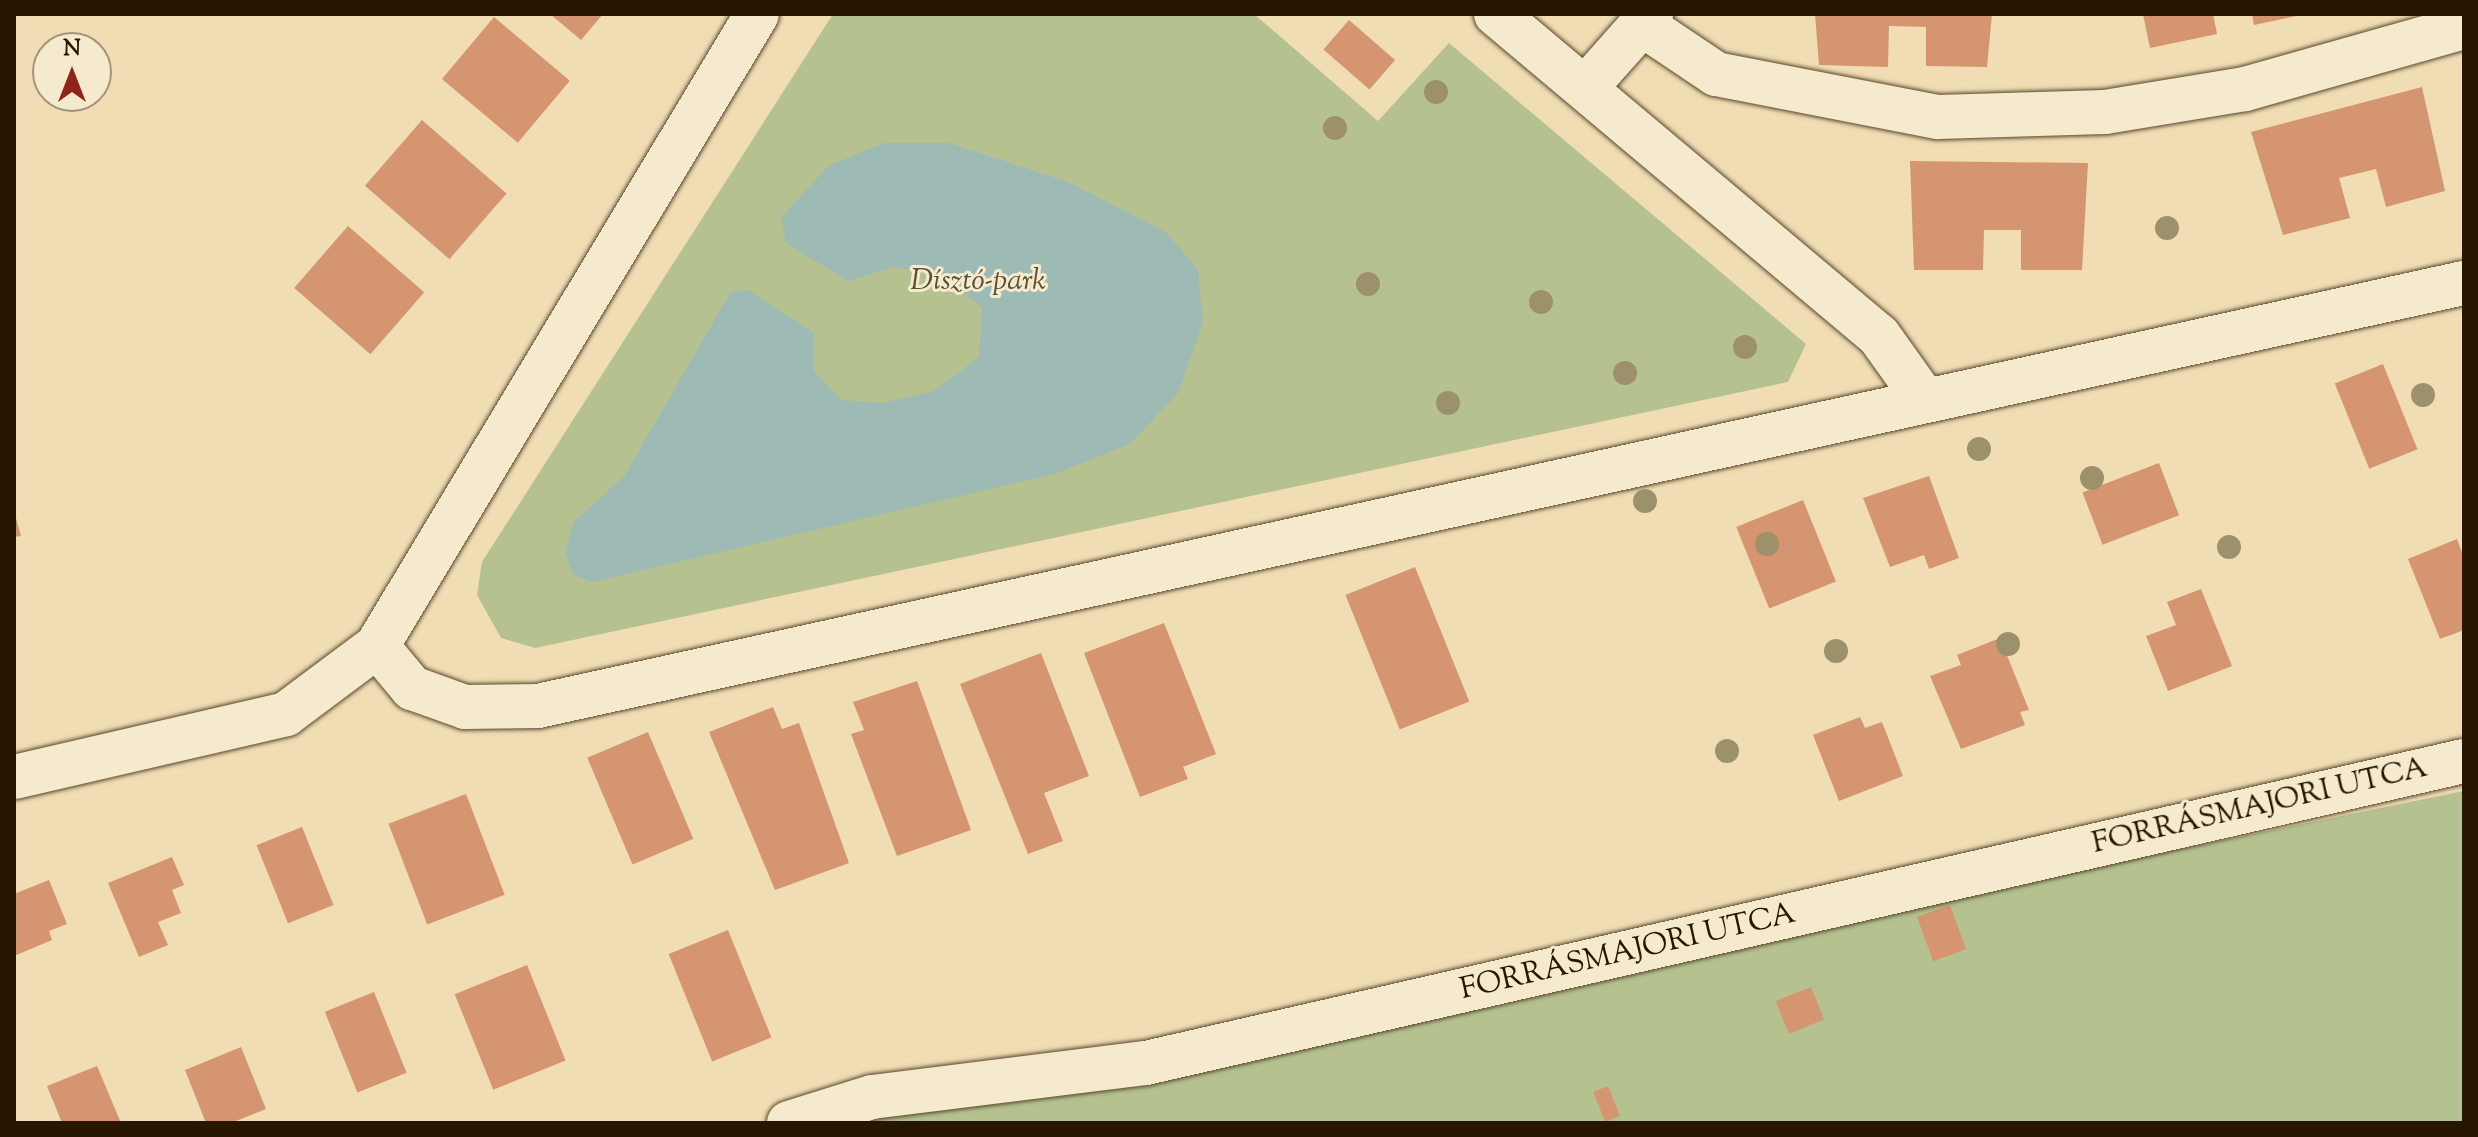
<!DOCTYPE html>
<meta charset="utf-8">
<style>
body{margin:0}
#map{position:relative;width:2478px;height:1137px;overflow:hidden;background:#f0ddb3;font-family:"Sorts Mill Goudy",serif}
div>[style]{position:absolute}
.green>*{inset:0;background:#b5c290}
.water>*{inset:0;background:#9dbab5}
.building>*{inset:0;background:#d59570;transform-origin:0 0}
.roads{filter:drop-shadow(0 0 2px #59472d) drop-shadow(0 0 2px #59472d)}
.street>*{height:44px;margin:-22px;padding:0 22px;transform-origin:22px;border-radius:22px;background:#f5e9ce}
.trees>*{width:24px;height:24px;margin:-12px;border-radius:50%;background:#9d916c}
span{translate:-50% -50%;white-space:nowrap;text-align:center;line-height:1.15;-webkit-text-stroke:6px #f5e9ce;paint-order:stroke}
.park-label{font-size:30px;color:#595232;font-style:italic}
.street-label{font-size:30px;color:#271500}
.frame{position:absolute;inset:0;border:16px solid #271500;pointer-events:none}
.north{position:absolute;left:32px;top:32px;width:80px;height:80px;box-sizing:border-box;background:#f5e9ce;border:2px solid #a3947c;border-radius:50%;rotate:0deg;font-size:22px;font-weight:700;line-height:32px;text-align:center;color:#271500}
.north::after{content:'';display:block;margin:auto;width:28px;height:36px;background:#8f2418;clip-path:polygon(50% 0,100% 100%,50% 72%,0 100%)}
</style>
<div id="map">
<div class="green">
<div style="clip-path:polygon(833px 14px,1254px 14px,1378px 121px,1449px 43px,1806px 344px,1788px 382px,535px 648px,501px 638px,477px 595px,482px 562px)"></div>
<div style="clip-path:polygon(2464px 791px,2464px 1123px,839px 1123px)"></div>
</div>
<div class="water">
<div style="clip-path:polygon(884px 143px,949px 143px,1068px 182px,1166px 232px,1198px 270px,1203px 322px,1178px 393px,1130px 444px,1054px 474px,592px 582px,573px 575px,565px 552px,574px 522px,625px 475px,730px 293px,748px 290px,814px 333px,814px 371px,841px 400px,883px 403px,934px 391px,979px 357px,982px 308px,946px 277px,894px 267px,848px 281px,786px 243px,781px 218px,828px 166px)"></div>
</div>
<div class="building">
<div style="clip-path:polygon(550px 14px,603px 14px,581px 40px)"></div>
<div style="clip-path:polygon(1815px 14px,1992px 14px,1987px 67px,1926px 66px,1926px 27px,1889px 26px,1888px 67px,1819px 65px)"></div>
<div style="clip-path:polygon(2143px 14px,2213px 14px,2217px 34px,2150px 48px)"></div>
<div style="clip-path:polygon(2252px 14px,2301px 14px,2301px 15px,2254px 25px)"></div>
<div style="left:494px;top:17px;width:99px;height:81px;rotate:40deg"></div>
<div style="left:1349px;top:20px;width:61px;height:39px;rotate:41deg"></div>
<div style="clip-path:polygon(2422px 87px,2445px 191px,2386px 207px,2376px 169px,2339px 178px,2350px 218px,2283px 235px,2251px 132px)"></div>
<div style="left:422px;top:120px;width:112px;height:87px;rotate:41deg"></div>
<div style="clip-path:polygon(1910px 161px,2088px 163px,2082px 270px,2021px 270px,2021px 230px,1984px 230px,1983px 270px,1914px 270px)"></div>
<div style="left:348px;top:226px;width:101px;height:82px;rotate:41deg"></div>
<div style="left:2383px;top:364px;width:92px;height:52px;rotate:68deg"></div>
<div style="left:2159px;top:463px;width:56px;height:82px;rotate:69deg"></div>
<div style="clip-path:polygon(1929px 476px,1959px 558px,1929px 569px,1924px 555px,1890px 567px,1863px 498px)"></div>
<div style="left:1803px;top:500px;width:88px;height:72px;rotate:68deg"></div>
<div style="clip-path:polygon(14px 511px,21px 536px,14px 537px)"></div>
<div style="clip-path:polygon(2457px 539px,2464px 558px,2464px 630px,2440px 639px,2408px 559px)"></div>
<div style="left:1415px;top:567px;width:145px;height:75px;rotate:68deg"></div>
<div style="clip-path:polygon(2201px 589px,2232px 666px,2168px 691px,2146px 636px,2176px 625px,2167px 602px)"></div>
<div style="clip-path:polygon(1164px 623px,1216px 754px,1183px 767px,1188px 779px,1140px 797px,1084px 653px)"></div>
<div style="clip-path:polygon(2000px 638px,2029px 710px,2020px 712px,2025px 725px,1961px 749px,1930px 676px,1961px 665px,1957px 655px)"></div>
<div style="clip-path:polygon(1041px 653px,1089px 776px,1044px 793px,1063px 841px,1028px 854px,960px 684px)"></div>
<div style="clip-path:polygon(917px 681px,971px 830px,897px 856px,851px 734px,864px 730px,853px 702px)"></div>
<div style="clip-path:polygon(773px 707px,782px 729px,799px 723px,849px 863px,775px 890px,709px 732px)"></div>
<div style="clip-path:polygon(1860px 717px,1865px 728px,1882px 722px,1903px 776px,1839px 801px,1813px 735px)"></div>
<div style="left:648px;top:732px;width:116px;height:66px;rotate:67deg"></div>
<div style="left:466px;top:794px;width:108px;height:83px;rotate:69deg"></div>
<div style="left:302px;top:827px;width:84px;height:49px;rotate:68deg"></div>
<div style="clip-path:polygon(172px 857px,184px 885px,172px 890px,181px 913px,158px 922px,168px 945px,139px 957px,108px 883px)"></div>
<div style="clip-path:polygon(49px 880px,67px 924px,49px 931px,52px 940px,14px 956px,14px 894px)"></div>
<div style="left:1950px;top:905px;width:47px;height:35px;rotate:70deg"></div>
<div style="left:728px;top:930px;width:116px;height:64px;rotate:68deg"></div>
<div style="left:527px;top:965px;width:103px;height:78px;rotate:68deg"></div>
<div style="left:1811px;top:987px;width:35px;height:38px;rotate:68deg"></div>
<div style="left:374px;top:992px;width:87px;height:53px;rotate:68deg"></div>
<div style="clip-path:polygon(241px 1047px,266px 1109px,231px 1123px,206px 1123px,185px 1070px)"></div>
<div style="clip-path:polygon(97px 1066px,121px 1123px,62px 1123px,47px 1086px)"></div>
<div style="left:1608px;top:1086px;width:32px;height:16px;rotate:68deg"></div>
</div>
<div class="roads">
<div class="street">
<div style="left:1496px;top:14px;width:500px;rotate:40.05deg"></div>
<div style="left:1879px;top:336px;width:77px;rotate:54.5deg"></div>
<div style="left:1643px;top:25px;width:88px;rotate:33.9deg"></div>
<div style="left:1716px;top:74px;width:226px;rotate:11deg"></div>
<div style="left:1938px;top:117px;width:167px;rotate:-1.7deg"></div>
<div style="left:2105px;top:112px;width:142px;rotate:-9.3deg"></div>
<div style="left:2245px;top:89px;width:228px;rotate:-15.8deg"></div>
<div style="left:1588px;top:85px;width:95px;rotate:-48.4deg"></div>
<div style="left:377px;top:646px;width:55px;rotate:50.2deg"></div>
<div style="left:412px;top:688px;width:56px;rotate:19.7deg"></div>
<div style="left:465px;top:707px;width:73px;rotate:-0.8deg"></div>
<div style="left:538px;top:706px;width:1972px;rotate:-12.39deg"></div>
<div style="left:14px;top:777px;width:279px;rotate:-13deg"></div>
<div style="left:286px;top:714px;width:114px;rotate:-36.8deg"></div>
<div style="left:377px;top:646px;width:737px;rotate:-58.98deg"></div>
<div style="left:789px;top:1123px;width:87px;rotate:-17.4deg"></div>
<div style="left:872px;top:1097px;width:276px;rotate:-7.1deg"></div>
<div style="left:1146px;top:1063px;width:1352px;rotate:-12.91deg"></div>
</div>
</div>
<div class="trees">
<div style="left:1436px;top:92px"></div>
<div style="left:1335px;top:128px"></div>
<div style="left:2167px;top:228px"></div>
<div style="left:1368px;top:284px"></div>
<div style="left:1541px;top:302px"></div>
<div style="left:1745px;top:347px"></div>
<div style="left:1625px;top:373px"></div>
<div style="left:2423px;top:395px"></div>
<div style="left:1448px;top:403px"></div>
<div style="left:1979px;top:449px"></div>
<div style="left:2092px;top:478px"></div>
<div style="left:1645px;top:501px"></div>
<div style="left:1767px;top:544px"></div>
<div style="left:2229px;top:547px"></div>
<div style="left:2008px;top:644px"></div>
<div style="left:1836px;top:651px"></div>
<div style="left:1727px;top:751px"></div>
</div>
<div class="park-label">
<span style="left:978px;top:282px">Dísztó-park</span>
</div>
<div class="street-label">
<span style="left:2260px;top:807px;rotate:-13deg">FORRÁSMAJORI UTCA</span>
<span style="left:1628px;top:953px;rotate:-13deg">FORRÁSMAJORI UTCA</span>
</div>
<div class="frame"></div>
<div class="north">N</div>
</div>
